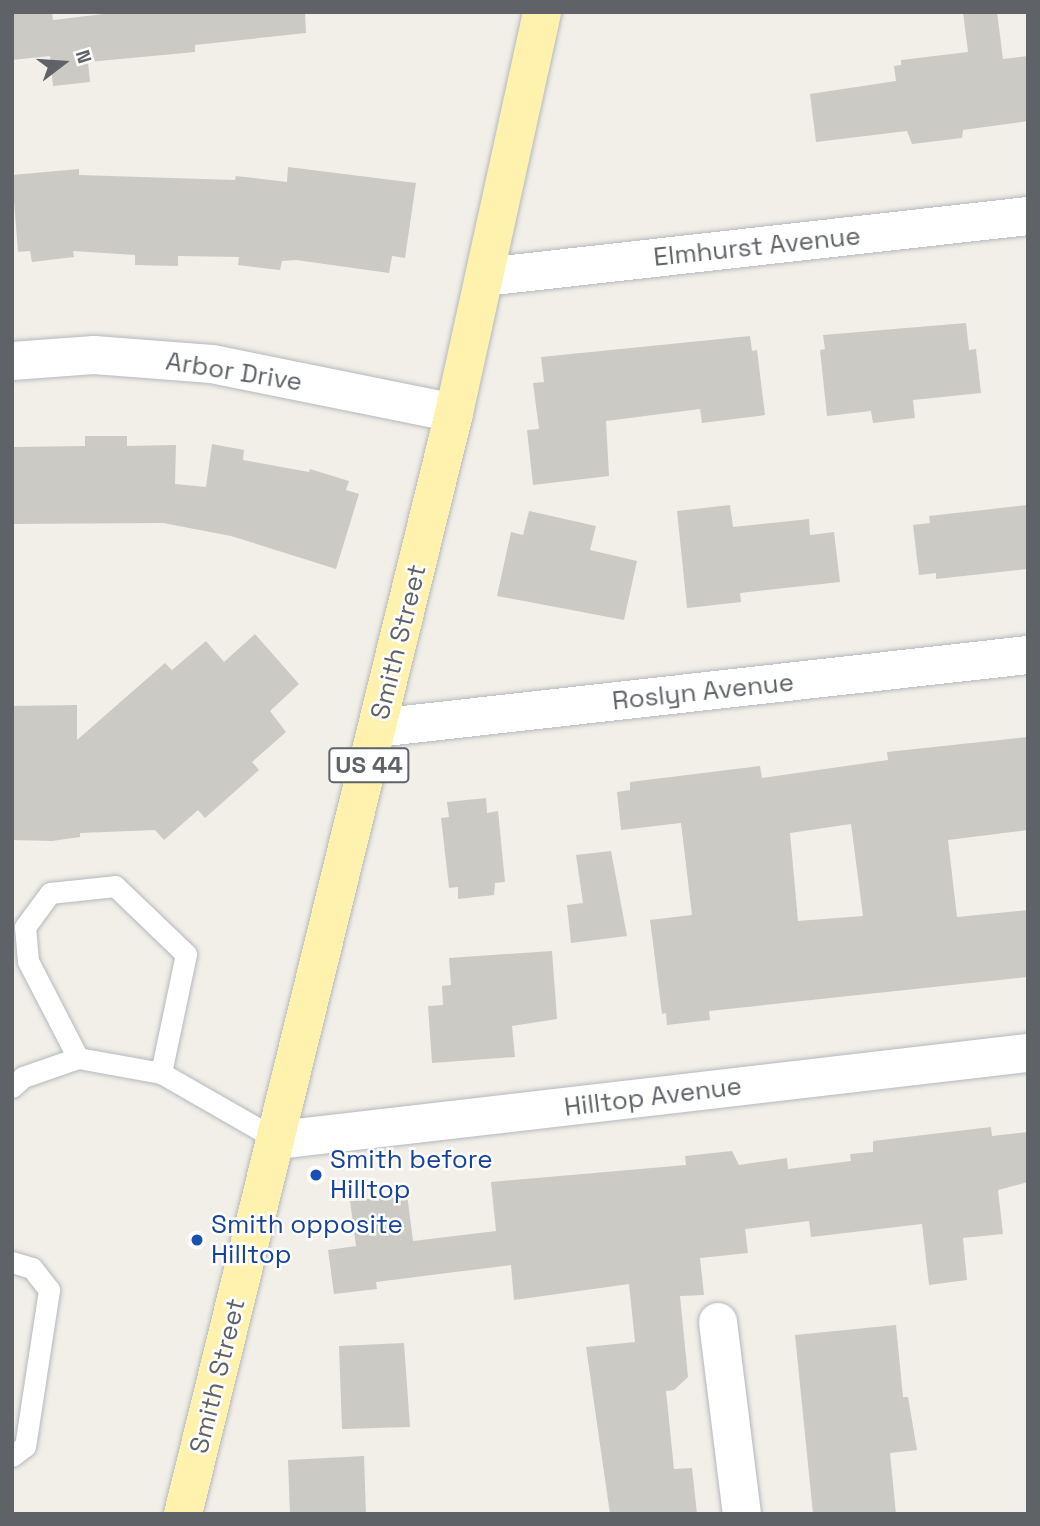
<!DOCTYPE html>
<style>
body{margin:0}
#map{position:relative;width:1040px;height:1526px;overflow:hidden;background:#f1efe8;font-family:"Space Grotesk",sans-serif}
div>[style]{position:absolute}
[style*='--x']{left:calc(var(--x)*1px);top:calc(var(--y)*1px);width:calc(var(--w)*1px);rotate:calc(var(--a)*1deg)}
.building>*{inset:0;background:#cccac5}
.roads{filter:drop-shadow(0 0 2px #b5b8bc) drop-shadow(0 0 2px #b5b8bc)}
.service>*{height:21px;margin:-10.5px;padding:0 10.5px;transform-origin:10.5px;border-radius:10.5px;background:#fff}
.minor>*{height:38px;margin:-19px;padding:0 19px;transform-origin:19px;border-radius:19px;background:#fff}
.primary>*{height:38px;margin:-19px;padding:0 19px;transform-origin:19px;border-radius:19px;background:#fff2af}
.dots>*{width:19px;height:19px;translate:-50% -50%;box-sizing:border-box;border:4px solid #fff;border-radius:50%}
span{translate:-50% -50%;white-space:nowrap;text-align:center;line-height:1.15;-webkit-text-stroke:5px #fff;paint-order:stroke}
.shield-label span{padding:2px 5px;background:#fff;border:2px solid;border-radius:5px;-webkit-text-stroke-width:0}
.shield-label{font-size:24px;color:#5f6368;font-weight:700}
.street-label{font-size:26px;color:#5f6368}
.transit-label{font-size:26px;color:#164399}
.left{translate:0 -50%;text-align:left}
.frame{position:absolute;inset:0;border:14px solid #5f6368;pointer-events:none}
.north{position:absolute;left:28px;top:28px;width:70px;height:70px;-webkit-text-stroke:5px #fff;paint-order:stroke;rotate:73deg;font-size:19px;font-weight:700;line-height:28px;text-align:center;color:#5f6368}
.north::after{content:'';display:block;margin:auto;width:24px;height:32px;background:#5f6368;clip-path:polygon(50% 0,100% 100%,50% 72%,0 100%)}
</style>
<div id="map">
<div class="building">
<i style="clip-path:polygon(12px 12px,52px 12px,53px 20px,120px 12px,305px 12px,306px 33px,195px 45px,195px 52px,88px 62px,90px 82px,53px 86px,50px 56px,12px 60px)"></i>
<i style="clip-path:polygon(963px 12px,997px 12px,1003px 59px,1028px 56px,1028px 121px,963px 130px,962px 138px,912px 144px,907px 131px,816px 142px,810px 94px,896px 81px,894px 66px,901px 65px,901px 60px,968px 52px)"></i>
<i style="clip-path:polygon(288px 167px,416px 183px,405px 258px,392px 256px,389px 273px,296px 260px,282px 261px,280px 270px,238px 265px,239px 257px,178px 256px,178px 266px,135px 265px,135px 255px,73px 251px,74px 257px,32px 262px,30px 251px,18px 252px,12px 175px,79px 169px,79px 175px,235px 180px,236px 176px,287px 182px)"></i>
<i style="clip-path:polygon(966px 323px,969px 350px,976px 349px,981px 393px,913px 400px,915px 418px,873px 423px,871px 411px,827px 416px,820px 350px,825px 349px,823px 335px)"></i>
<i style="clip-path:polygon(750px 336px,752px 351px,757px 350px,765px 415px,702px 423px,700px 409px,606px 421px,609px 476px,533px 485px,527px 430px,539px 429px,533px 383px,544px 382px,541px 357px)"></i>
<i style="clip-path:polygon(85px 436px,127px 436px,127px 446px,176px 445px,175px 484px,206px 487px,212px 444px,244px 450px,243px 460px,309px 472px,310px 469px,349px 481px,346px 490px,359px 494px,336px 569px,231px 536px,163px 523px,12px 524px,12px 447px,85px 446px)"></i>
<i style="clip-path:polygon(730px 505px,733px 527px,809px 519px,810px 535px,834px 532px,840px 582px,740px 593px,741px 602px,687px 608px,677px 511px)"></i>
<i style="clip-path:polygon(1028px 505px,1028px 569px,936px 579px,936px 573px,919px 575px,913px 525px,930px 523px,929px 516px)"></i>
<i style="clip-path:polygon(529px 511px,596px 526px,590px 550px,637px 561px,624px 620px,497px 596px,511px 532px,523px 535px)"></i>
<i style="clip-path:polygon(255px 634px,299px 684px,270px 711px,286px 732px,252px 762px,259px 770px,205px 818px,198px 810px,164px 840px,155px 830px,80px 833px,80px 837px,52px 841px,12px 840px,12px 706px,77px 705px,77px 740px,165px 663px,172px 670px,206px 641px,224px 662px)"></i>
<i style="clip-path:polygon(evenodd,1028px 737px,1028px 830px,948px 840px,957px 917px,1028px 910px,1028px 977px,709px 1011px,710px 1020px,667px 1025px,666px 1013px,662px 1014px,650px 920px,692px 915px,681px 823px,621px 830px,617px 792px,630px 790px,630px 782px,760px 766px,762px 778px,888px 760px,887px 752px,1028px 737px,851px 824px,863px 916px,798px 921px,790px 833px,851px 824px)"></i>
<i style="clip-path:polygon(486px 798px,487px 813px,498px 811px,505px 882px,495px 883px,494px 895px,458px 899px,458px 887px,449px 888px,441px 818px,449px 817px,447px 802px)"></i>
<i style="clip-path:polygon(611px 851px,627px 936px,571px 943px,567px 905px,583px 903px,576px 855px)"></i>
<i style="clip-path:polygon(552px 951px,557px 1019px,512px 1026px,515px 1057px,432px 1063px,428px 1006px,443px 1005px,442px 986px,451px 985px,449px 958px)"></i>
<i style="clip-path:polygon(991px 1127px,992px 1136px,1028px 1132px,1028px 1182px,998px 1190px,1003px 1234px,963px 1238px,967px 1280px,929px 1285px,922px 1224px,811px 1237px,809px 1221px,745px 1229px,748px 1253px,700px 1258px,704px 1295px,680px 1296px,688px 1377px,674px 1390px,666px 1391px,674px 1469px,692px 1468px,697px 1514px,610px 1514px,586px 1347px,635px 1342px,629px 1284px,514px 1300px,511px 1265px,376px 1282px,377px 1289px,334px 1294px,328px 1250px,356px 1246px,350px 1201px,407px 1194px,413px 1241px,496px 1231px,491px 1182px,686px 1165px,685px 1156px,732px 1151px,739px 1165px,787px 1158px,788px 1169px,851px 1161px,850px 1154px,873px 1152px,873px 1141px)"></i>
<i style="clip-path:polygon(896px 1325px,903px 1397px,908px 1397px,917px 1450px,890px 1453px,896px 1514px,813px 1514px,795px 1335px)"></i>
<i style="clip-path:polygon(404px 1343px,410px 1427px,342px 1429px,339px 1346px)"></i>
<i style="clip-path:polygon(364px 1456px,366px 1514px,290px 1514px,288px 1460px)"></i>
</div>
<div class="roads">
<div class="service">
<i style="--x:78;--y:1058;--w:109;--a:-117.3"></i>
<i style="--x:28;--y:961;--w:34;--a:-95"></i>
<i style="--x:25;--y:927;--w:42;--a:-53.7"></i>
<i style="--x:50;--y:893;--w:65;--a:-6.1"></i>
<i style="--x:115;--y:886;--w:98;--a:43.8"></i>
<i style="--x:186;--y:954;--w:122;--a:101.9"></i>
<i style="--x:12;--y:1087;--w:15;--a:-42"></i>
<i style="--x:23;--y:1077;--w:58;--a:-19.1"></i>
<i style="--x:78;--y:1058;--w:84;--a:10.2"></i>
<i style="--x:161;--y:1073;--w:135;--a:29.8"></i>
<i style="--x:12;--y:1262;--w:21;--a:17"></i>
<i style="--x:32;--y:1268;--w:28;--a:52"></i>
<i style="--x:49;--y:1290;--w:158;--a:98.7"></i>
<i style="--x:25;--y:1446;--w:16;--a:142"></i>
</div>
<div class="minor">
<i style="--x:485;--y:277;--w:546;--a:-6.41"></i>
<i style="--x:12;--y:361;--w:82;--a:-4.2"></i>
<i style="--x:94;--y:355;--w:118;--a:4.4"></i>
<i style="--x:212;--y:364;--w:247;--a:11.4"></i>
<i style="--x:377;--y:728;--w:655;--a:-6.4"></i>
<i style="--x:278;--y:1140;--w:755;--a:-6.62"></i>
<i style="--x:718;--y:1322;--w:193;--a:82.9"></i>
</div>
<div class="primary">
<i style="--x:183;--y:1514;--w:1134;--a:-76.17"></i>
<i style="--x:454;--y:413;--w:411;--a:-77.6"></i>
</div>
</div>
<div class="dots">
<i style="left:316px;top:1175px;background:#1a4fb4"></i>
<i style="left:197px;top:1240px;background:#1a4fb4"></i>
</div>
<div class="shield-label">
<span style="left:369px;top:765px">US 44</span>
</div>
<div class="street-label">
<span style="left:757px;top:247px;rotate:-6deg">Elmhurst Avenue</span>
<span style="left:234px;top:372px;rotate:9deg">Arbor Drive</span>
<span style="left:399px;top:642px;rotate:-76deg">Smith Street</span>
<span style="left:703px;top:692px;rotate:-6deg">Roslyn Avenue</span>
<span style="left:653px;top:1097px;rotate:-7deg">Hilltop Avenue</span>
<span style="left:218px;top:1376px;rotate:-76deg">Smith Street</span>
</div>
<div class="transit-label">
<span class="left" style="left:330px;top:1175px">Smith before<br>Hilltop</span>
<span class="left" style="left:211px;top:1240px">Smith opposite<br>Hilltop</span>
</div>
<div class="frame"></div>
<div class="north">N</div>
</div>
